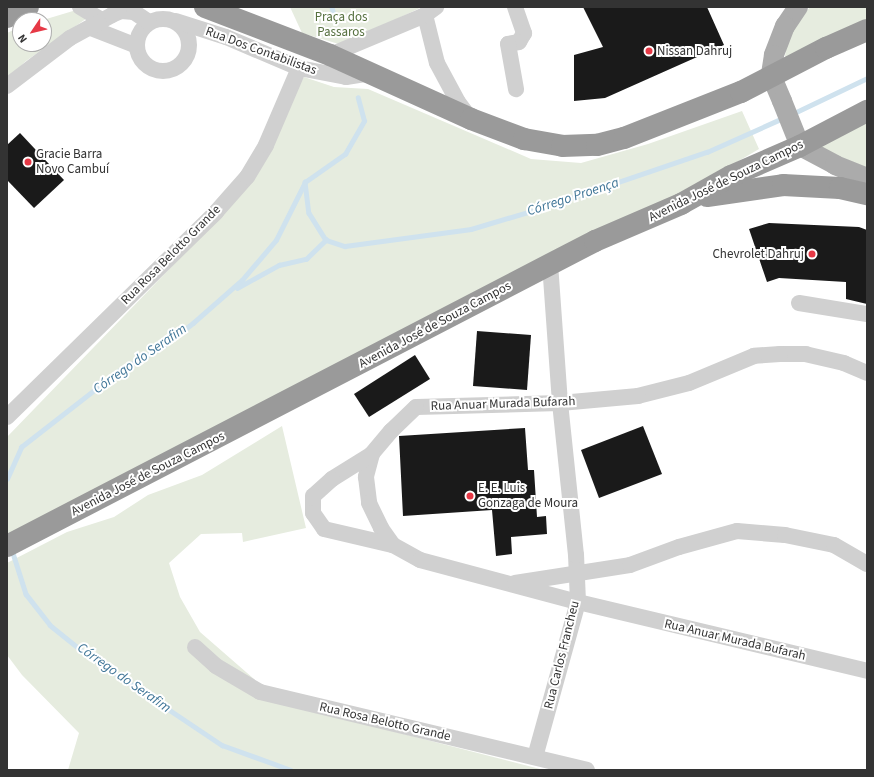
<!DOCTYPE html>
<meta charset="utf-8">
<style>
body{margin:0}
#map{position:relative;width:874px;height:777px;overflow:hidden;background:#fff;font-family:"Source Sans 3",sans-serif}
div>[style]{position:absolute}
[style*='--x']{left:calc(var(--x)*1px);top:calc(var(--y)*1px);width:calc(var(--w)*1px);rotate:calc(var(--a)*1deg)}
.green>*{inset:0;background:#e6ecdf}
.stream>*{height:4.5px;margin:-2.25px;padding:0 2.25px;transform-origin:2.25px;border-radius:2.25px;background:#cfe2ee}
.building>*{inset:0;background:#1a1a1a}
.minor>*{height:16px;margin:-8px;padding:0 8px;transform-origin:8px;border-radius:8px;background:#d0d0d0}
.minor>.ring{margin:-8px;padding:0;box-sizing:content-box;background:none;border:16px solid #d0d0d0;border-radius:50%}
.major>*{height:20px;margin:-10px;padding:0 10px;transform-origin:10px;border-radius:10px;background:#ababab}
.highway>*{height:22px;margin:-11px;padding:0 11px;transform-origin:11px;border-radius:11px;background:#9a9a9a}
.dots>*{width:11px;height:11px;translate:-50% -50%;box-sizing:border-box;border:2px solid #fff;border-radius:50%}
span{translate:-50% -50%;white-space:nowrap;text-align:center;line-height:1.15;-webkit-text-stroke:4px #fff;paint-order:stroke}
.park-label{font-size:13px;color:#56703f}
.street-label{font-size:13px;color:#333}
.poi-label{font-size:13px;color:#333}
.left{translate:0 -50%;text-align:left}
.right{translate:-100% -50%;text-align:right}
.water-label{font-size:14px;color:#3f7597;font-style:italic}
.frame{position:absolute;inset:0;border:8px solid #333;pointer-events:none}
.north{position:absolute;left:12px;top:12px;width:40px;height:40px;box-sizing:border-box;background:#fff;border:1px solid #adadad;border-radius:50%;rotate:235deg;font-size:11px;font-weight:700;line-height:16px;text-align:center;color:#333}
.north::after{content:'';display:block;margin:auto;width:14px;height:18px;background:#e63946;clip-path:polygon(50% 0,100% 100%,50% 72%,0 100%)}
</style>
<div id="map">
<div class="green">
<i style="clip-path:polygon(290px 7px,422px 7px,342px 45px,302px 33px)"></i>
<i style="clip-path:polygon(810px 7px,867px 7px,867px 24px,784px 62px,789px 33px)"></i>
<i style="clip-path:polygon(73px 11px,90px 16px,26px 61px,7px 79px,7px 33px,20px 27px,20px 44px,44px 44px,43px 20px)"></i>
<i style="clip-path:polygon(304px 77px,334px 87px,368px 89px,531px 159px,581px 163px,648px 144px,742px 111px,759px 149px,708px 179px,7px 545px,7px 437px,238px 198px)"></i>
<i style="clip-path:polygon(867px 122px,867px 169px,818px 146px)"></i>
<i style="clip-path:polygon(282px 426px,306px 528px,243px 542px,242px 533px,201px 534px,169px 563px,180px 597px,200px 632px,254px 679px,263px 698px,544px 770px,68px 770px,79px 733px,22px 675px,7px 655px,7px 563px,67px 532px,114px 517px,148px 495px,202px 475px)"></i>
</div>
<div class="stream">
<i style="--x:332;--y:7;--w:16;--a:76"></i>
<i style="--x:792;--y:114;--w:83;--a:-25.6"></i>
<i style="--x:305;--y:182;--w:31;--a:83"></i>
<i style="--x:309;--y:213;--w:32;--a:58"></i>
<i style="--x:326;--y:240;--w:20;--a:18"></i>
<i style="--x:345;--y:246;--w:127;--a:-7.7"></i>
<i style="--x:471;--y:229;--w:77;--a:-16.6"></i>
<i style="--x:545;--y:207;--w:171;--a:-18.8"></i>
<i style="--x:707;--y:152;--w:83;--a:-24.1"></i>
<i style="--x:237;--y:288;--w:48;--a:-28.7"></i>
<i style="--x:279;--y:265;--w:28;--a:-13"></i>
<i style="--x:306;--y:259;--w:28;--a:-44"></i>
<i style="--x:7;--y:479;--w:35;--a:-66"></i>
<i style="--x:21;--y:447;--w:125;--a:-37.9"></i>
<i style="--x:120;--y:370;--w:44;--a:-28.3"></i>
<i style="--x:159;--y:349;--w:43;--a:-37.4"></i>
<i style="--x:193;--y:323;--w:65;--a:-41.3"></i>
<i style="--x:242;--y:280;--w:52;--a:-49.6"></i>
<i style="--x:276;--y:240;--w:65;--a:-63.4"></i>
<i style="--x:305;--y:182;--w:49;--a:-35"></i>
<i style="--x:345;--y:154;--w:38;--a:-60"></i>
<i style="--x:364;--y:121;--w:24;--a:-105"></i>
<i style="--x:12;--y:550;--w:46;--a:72.3"></i>
<i style="--x:26;--y:594;--w:39;--a:52"></i>
<i style="--x:50;--y:625;--w:46;--a:38.9"></i>
<i style="--x:86;--y:654;--w:164;--a:33.8"></i>
<i style="--x:222;--y:745;--w:73;--a:19.9"></i>
</div>
<div class="building">
<i style="clip-path:polygon(583px 7px,707px 7px,724px 45px,605px 98px,574px 101px,574px 55px,603px 47px)"></i>
<i style="clip-path:polygon(20px 133px,64px 180px,34px 208px,7px 180px,7px 145px)"></i>
<i style="clip-path:polygon(769px 223px,859px 227px,867px 230px,867px 304px,846px 299px,846px 282px,779px 278px,767px 282px,749px 229px)"></i>
<i style="clip-path:polygon(477px 331px,531px 335px,527px 390px,473px 386px)"></i>
<i style="clip-path:polygon(415px 355px,430px 379px,369px 417px,354px 394px)"></i>
<i style="clip-path:polygon(643px 426px,662px 474px,599px 498px,581px 450px)"></i>
<i style="clip-path:polygon(525px 428px,528px 470px,534px 470px,537px 517px,546px 516px,547px 534px,511px 537px,512px 554px,496px 556px,492px 510px,403px 516px,399px 436px)"></i>
</div>
<div class="minor">
<i style="--x:80;--y:7;--w:26;--a:31"></i>
<i style="--x:515;--y:7;--w:28;--a:71"></i>
<i style="--x:524;--y:33;--w:10;--a:119"></i>
<i style="--x:519;--y:42;--w:11;--a:170"></i>
<i style="--x:508;--y:44;--w:46;--a:79.9"></i>
<i style="--x:425;--y:15;--w:49;--a:76"></i>
<i style="--x:437;--y:63;--w:44;--a:61.7"></i>
<i style="--x:458;--y:102;--w:20;--a:53"></i>
<i class="ring" style="left:137px;top:19px;width:36px;height:36px"></i>
<i style="--x:176;--y:21;--w:52;--a:17.7"></i>
<i style="--x:226;--y:37;--w:79;--a:23"></i>
<i style="--x:299;--y:68;--w:48;--a:10.8"></i>
<i style="--x:346;--y:77;--w:24;--a:-9"></i>
<i style="--x:91;--y:28;--w:49;--a:21.4"></i>
<i style="--x:330;--y:55;--w:103;--a:-22.8"></i>
<i style="--x:425;--y:15;--w:14;--a:-36"></i>
<i style="--x:7;--y:86;--w:79;--a:-37.3"></i>
<i style="--x:70;--y:38;--w:48;--a:-28.7"></i>
<i style="--x:112;--y:15;--w:10;--a:-24"></i>
<i style="--x:121;--y:11;--w:13;--a:4"></i>
<i style="--x:134;--y:12;--w:18;--a:34"></i>
<i style="--x:799;--y:303;--w:69;--a:9.2"></i>
<i style="--x:867;--y:373;--w:25;--a:-157"></i>
<i style="--x:844;--y:363;--w:39;--a:-167"></i>
<i style="--x:806;--y:354;--w:26;--a:180"></i>
<i style="--x:780;--y:354;--w:26;--a:176"></i>
<i style="--x:754;--y:356;--w:70;--a:157.4"></i>
<i style="--x:689;--y:383;--w:53;--a:165.7"></i>
<i style="--x:638;--y:396;--w:78;--a:174.9"></i>
<i style="--x:560;--y:403;--w:144;--a:178.4"></i>
<i style="--x:416;--y:407;--w:35;--a:136"></i>
<i style="--x:391;--y:431;--w:30;--a:130"></i>
<i style="--x:372;--y:454;--w:24;--a:105"></i>
<i style="--x:366;--y:477;--w:26;--a:83"></i>
<i style="--x:369;--y:503;--w:28;--a:64"></i>
<i style="--x:381;--y:528;--w:21;--a:55"></i>
<i style="--x:393;--y:545;--w:31;--a:29"></i>
<i style="--x:420;--y:560;--w:163;--a:14.9"></i>
<i style="--x:578;--y:602;--w:297;--a:13.4"></i>
<i style="--x:7;--y:417;--w:293;--a:-44.4"></i>
<i style="--x:216;--y:212;--w:47;--a:-48.5"></i>
<i style="--x:247;--y:177;--w:37;--a:-59"></i>
<i style="--x:266;--y:145;--w:84;--a:-66.8"></i>
<i style="--x:372;--y:454;--w:47;--a:148"></i>
<i style="--x:332;--y:479;--w:25;--a:138"></i>
<i style="--x:313;--y:496;--w:17;--a:90"></i>
<i style="--x:313;--y:513;--w:19;--a:55"></i>
<i style="--x:324;--y:529;--w:71;--a:13.1"></i>
<i style="--x:515;--y:583;--w:116;--a:-8.9"></i>
<i style="--x:630;--y:565;--w:52;--a:-20.2"></i>
<i style="--x:679;--y:547;--w:60;--a:-15.4"></i>
<i style="--x:737;--y:531;--w:48;--a:4.8"></i>
<i style="--x:785;--y:535;--w:50;--a:11.5"></i>
<i style="--x:834;--y:545;--w:38;--a:30"></i>
<i style="--x:195;--y:647;--w:28;--a:42"></i>
<i style="--x:216;--y:666;--w:51;--a:30.6"></i>
<i style="--x:260;--y:692;--w:336;--a:13.4"></i>
<i style="--x:535;--y:757;--w:161;--a:-74.5"></i>
<i style="--x:578;--y:602;--w:47;--a:-92.4"></i>
<i style="--x:576;--y:555;--w:153;--a:-96"></i>
<i style="--x:560;--y:403;--w:138;--a:-94.1"></i>
</div>
<div class="major">
<i style="--x:798;--y:7;--w:23;--a:124"></i>
<i style="--x:785;--y:26;--w:31;--a:111"></i>
<i style="--x:774;--y:55;--w:20;--a:99"></i>
<i style="--x:771;--y:75;--w:28;--a:67"></i>
<i style="--x:782;--y:101;--w:48;--a:68.2"></i>
<i style="--x:800;--y:146;--w:40;--a:28"></i>
<i style="--x:835;--y:165;--w:35;--a:22"></i>
</div>
<div class="highway">
<i style="--x:205;--y:7;--w:134;--a:21"></i>
<i style="--x:330;--y:55;--w:155;--a:24.4"></i>
<i style="--x:471;--y:119;--w:57;--a:20.7"></i>
<i style="--x:524;--y:139;--w:39;--a:10"></i>
<i style="--x:562;--y:146;--w:35;--a:-2"></i>
<i style="--x:597;--y:145;--w:28;--a:-15"></i>
<i style="--x:624;--y:138;--w:126;--a:-21.5"></i>
<i style="--x:741;--y:92;--w:96;--a:-27.4"></i>
<i style="--x:826;--y:48;--w:45;--a:-23.7"></i>
<i style="--x:7;--y:17;--w:23;--a:-25"></i>
<i style="--x:707;--y:196;--w:77;--a:-8.2"></i>
<i style="--x:783;--y:185;--w:57;--a:3"></i>
<i style="--x:840;--y:188;--w:28;--a:13"></i>
<i style="--x:7;--y:546;--w:662;--a:-27.42"></i>
<i style="--x:595;--y:241;--w:94;--a:-23.3"></i>
<i style="--x:681;--y:204;--w:57;--a:-29.2"></i>
<i style="--x:731;--y:176;--w:75;--a:-23.5"></i>
<i style="--x:800;--y:146;--w:76;--a:-27.6"></i>
</div>
<div class="dots">
<i style="left:649px;top:51px;background:#e63946"></i>
<i style="left:28px;top:162px;background:#e63946"></i>
<i style="left:812px;top:254px;background:#e63946"></i>
<i style="left:470px;top:496px;background:#e63946"></i>
</div>
<div class="park-label">
<span style="left:341px;top:25px">Praça dos<br>Passaros</span>
</div>
<div class="street-label">
<span style="left:261px;top:51px;rotate:20deg">Rua Dos Contabilistas</span>
<span style="left:726px;top:181px;rotate:-26deg">Avenida José de Souza Campos</span>
<span style="left:171px;top:255px;rotate:-45deg">Rua Rosa Belotto Grande</span>
<span style="left:435px;top:325px;rotate:-28deg">Avenida José de Souza Campos</span>
<span style="left:503px;top:404px;rotate:-2deg">Rua Anuar Murada Bufarah</span>
<span style="left:148px;top:474px;rotate:-27deg">Avenida José de Souza Campos</span>
<span style="left:735px;top:640px;rotate:13deg">Rua Anuar Murada Bufarah</span>
<span style="left:562px;top:655px;rotate:-76deg">Rua Carlos Francheu</span>
<span style="left:385px;top:722px;rotate:13deg">Rua Rosa Belotto Grande</span>
</div>
<div class="poi-label">
<span class="left" style="left:657px;top:51px">Nissan Dahruj</span>
<span class="left" style="left:36px;top:162px">Gracie Barra<br>Novo Cambuí</span>
<span class="right" style="left:804px;top:254px">Chevrolet Dahruj</span>
<span class="left" style="left:478px;top:496px">E. E. Luis<br>Gonzaga de Moura</span>
</div>
<div class="water-label">
<span style="left:573px;top:197px;rotate:-18deg">Córrego Proença</span>
<span style="left:140px;top:359px;rotate:-35deg">Córrego do Serafim</span>
<span style="left:124px;top:678px;rotate:35deg">Córrego do Serafim</span>
</div>
<div class="frame"></div>
<div class="north">N</div>
</div>
